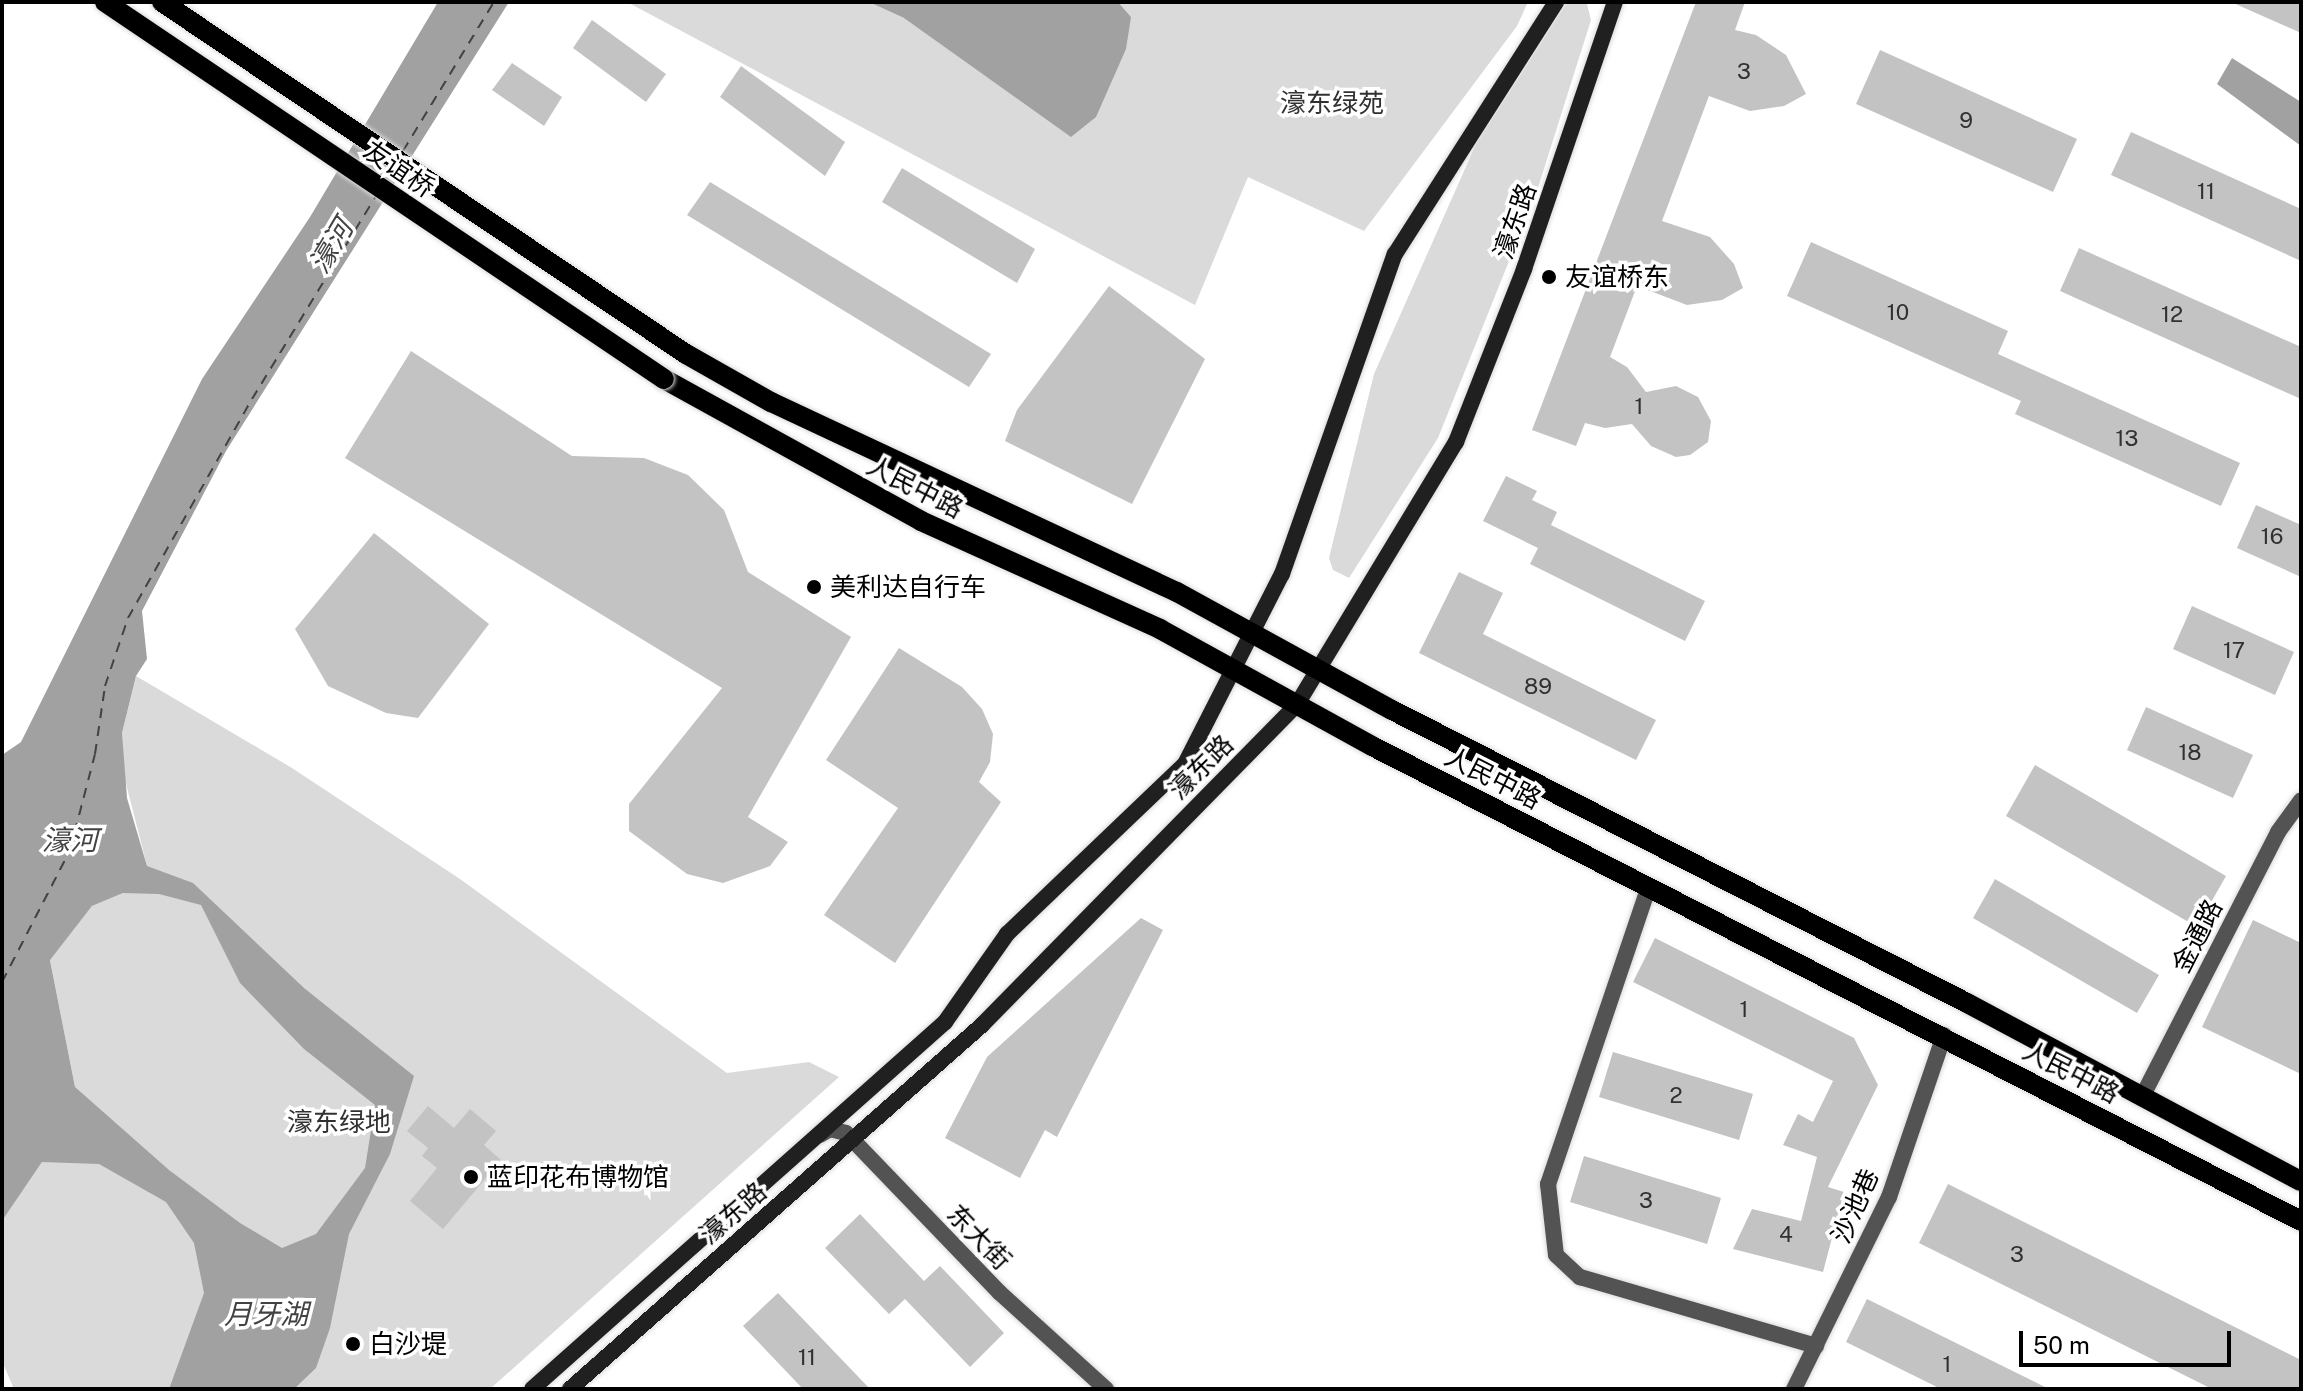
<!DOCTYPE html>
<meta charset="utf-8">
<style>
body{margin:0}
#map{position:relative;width:2303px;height:1391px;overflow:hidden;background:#fff;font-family:"Public Sans","Noto Sans SC",sans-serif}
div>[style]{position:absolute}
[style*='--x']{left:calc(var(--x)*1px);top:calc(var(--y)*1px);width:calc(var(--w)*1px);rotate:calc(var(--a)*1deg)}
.green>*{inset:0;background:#dadada}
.water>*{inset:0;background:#a1a1a1}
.ferry>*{height:2px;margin-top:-1px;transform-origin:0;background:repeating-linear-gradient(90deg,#424242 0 10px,transparent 0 18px)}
.building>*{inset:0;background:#c3c3c3}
.roads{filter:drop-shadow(0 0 2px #dbdbdb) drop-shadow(0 0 2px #dbdbdb)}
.street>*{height:16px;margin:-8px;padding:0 8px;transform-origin:8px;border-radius:8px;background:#535353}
.secondary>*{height:16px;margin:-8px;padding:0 8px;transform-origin:8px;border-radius:8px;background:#202020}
.primary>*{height:20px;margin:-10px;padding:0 10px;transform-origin:10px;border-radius:10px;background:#000}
.bridges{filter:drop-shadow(0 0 2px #dbdbdb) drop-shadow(0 0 2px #dbdbdb)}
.primary-bridge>*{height:20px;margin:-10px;padding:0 10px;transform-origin:10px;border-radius:10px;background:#000}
.dots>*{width:22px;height:22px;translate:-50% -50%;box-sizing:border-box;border:4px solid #fff;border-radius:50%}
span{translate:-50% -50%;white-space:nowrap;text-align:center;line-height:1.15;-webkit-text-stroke:7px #fff;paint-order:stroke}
.number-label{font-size:22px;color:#313131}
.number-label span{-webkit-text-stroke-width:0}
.park-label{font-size:26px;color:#313131}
.street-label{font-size:26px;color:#000}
.poi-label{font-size:26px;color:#000}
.left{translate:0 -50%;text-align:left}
.water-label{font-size:28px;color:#424242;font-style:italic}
.frame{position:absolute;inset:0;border:4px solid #000;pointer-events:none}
.scale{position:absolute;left:2019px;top:1331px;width:212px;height:36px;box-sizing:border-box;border:4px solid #000;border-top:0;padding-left:10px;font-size:24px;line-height:28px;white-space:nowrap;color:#000;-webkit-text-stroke:6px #fff;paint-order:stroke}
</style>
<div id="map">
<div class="green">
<i style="clip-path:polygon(627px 2px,869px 2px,904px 18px,1131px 17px,1118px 2px,1528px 2px,1517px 26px,1364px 231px,1248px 177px,1195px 305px)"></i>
<i style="clip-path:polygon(1566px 4px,1587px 4px,1591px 20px,1536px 194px,1438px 438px,1349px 578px,1333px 570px,1329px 558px,1374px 374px,1476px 144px)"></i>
<i style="clip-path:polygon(136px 676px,292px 768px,460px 879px,727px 1073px,809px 1062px,839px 1077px,490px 1389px,14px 1389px,2px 1361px,2px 1221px,42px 1162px,75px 1087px,50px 959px,92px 906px,123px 893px,147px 866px,123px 772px,122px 733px)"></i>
</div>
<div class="water">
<i style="clip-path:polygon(evenodd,438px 2px,509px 2px,226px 451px,142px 611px,147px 659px,136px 676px,122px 733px,127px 798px,147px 866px,193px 883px,304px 988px,414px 1076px,390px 1154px,349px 1234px,330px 1328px,316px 1368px,294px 1389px,169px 1389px,204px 1293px,194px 1243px,166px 1202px,99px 1164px,42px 1162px,2px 1221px,2px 755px,21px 742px,202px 379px,310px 217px,438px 2px,123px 893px,159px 894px,201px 905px,240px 983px,304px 1049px,375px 1105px,365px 1168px,316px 1234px,282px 1248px,240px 1223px,169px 1170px,75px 1087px,50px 960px,92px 906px,123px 893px)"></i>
<i style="clip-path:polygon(869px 2px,1118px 2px,1131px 17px,1126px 49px,1096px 117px,1071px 137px,904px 18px)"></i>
<i style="clip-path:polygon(2232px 58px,2301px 102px,2301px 146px,2217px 84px)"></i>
</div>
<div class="ferry">
<i style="--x:403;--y:151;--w:175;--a:-58.6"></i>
<i style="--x:387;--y:178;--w:13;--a:-58"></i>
<i style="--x:2;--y:982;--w:148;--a:-62.7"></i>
<i style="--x:70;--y:850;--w:99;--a:-75.4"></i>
<i style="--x:95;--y:754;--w:69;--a:-81.6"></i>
<i style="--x:105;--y:686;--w:72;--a:-71.3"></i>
<i style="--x:128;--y:618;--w:252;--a:-60.5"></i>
<i style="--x:252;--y:399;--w:240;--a:-58.6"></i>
</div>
<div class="building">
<i style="clip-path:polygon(1696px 2px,1745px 2px,1735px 30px,1756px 35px,1786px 55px,1806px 94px,1784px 106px,1750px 111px,1709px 96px,1662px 221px,1710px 237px,1734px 264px,1743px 288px,1722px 300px,1687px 305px,1637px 286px,1610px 357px,1627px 367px,1646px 392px,1676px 386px,1698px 397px,1711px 421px,1708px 442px,1690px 455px,1676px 457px,1651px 446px,1632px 424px,1605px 428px,1585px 423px,1576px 446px,1532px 430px)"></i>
<i style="clip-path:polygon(2231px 2px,2301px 2px,2301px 33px)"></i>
<i style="clip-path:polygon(592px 20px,666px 74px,646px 102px,573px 48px)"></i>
<i style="clip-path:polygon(1880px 50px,2077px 139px,2053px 192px,1856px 104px)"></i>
<i style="clip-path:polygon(512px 63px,562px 97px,544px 126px,492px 90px)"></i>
<i style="clip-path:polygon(741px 66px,845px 142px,825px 176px,720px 97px)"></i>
<i style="clip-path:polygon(2131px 132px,2301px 209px,2301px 261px,2111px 175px)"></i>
<i style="clip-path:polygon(902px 168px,1035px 249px,1017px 283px,882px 202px)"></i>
<i style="clip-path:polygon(710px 182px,991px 354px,969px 387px,687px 215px)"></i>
<i style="clip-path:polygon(1811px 242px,2008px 331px,1998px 354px,2240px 463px,2221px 506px,2015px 414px,2021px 401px,1787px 296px)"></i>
<i style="clip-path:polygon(2079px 248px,2301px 347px,2301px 399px,2060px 291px)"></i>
<i style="clip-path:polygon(1109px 286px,1205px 359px,1132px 504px,1005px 441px,1017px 410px)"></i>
<i style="clip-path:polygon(411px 351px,572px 456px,644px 458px,688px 475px,724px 510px,748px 572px,851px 637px,748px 817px,788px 842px,770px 866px,723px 883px,687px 874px,629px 831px,629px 804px,722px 688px,345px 458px)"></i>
<i style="clip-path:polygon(1506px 476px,1537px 491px,1532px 500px,1557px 512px,1551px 525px,1705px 601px,1685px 641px,1530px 564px,1538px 548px,1483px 521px)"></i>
<i style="clip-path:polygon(2256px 505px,2301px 525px,2301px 577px,2237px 548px)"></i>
<i style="clip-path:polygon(374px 533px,489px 624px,418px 718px,386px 713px,328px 686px,295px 629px)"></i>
<i style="clip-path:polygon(1459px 572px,1503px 593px,1483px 634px,1656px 720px,1636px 760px,1419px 653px)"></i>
<i style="clip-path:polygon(2192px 606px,2294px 652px,2275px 695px,2173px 649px)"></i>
<i style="clip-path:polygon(899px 648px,962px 687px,982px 709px,993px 734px,990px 762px,979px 782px,1001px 802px,895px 963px,824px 915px,898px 808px,826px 760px)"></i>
<i style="clip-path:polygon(2146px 707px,2253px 755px,2233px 798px,2127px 750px)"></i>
<i style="clip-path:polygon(2035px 765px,2226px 876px,2197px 927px,2006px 816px)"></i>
<i style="clip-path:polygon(1995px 879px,2159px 975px,2137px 1013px,1973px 918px)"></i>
<i style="clip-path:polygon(1141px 918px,1163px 930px,1057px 1137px,1045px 1130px,1020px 1178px,945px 1138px,987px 1057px)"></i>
<i style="clip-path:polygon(2253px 920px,2301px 943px,2301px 1074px,2202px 1027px)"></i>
<i style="clip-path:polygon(1655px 938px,1854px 1038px,1878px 1085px,1828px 1187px,1844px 1192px,1823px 1272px,1733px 1249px,1752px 1209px,1801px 1221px,1817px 1157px,1783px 1145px,1798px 1114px,1813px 1122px,1833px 1081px,1633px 982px)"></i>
<i style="clip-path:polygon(1613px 1052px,1753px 1094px,1739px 1140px,1599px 1097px)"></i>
<i style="clip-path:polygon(428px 1106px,454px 1128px,470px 1109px,496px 1131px,484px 1145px,501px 1160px,443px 1229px,410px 1201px,437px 1168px,422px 1156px,428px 1148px,407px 1131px)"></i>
<i style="clip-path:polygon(1584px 1156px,1721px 1198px,1707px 1244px,1570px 1202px)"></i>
<i style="clip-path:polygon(1948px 1184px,2301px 1360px,2301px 1389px,2212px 1389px,1919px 1243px)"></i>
<i style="clip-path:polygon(860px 1214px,924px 1281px,940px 1266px,1004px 1333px,970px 1367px,905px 1299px,889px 1314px,825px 1248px)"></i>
<i style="clip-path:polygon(778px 1293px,870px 1389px,803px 1389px,743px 1326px)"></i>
<i style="clip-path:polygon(1867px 1299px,2049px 1389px,1941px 1389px,1846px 1342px)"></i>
</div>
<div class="roads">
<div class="street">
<i style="--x:1649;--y:886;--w:315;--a:108.7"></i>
<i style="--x:1548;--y:1184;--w:71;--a:83.6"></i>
<i style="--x:1556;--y:1255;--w:33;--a:43"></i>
<i style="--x:1580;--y:1277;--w:246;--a:16.3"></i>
<i style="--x:2142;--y:1097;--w:298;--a:-62.8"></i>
<i style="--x:2278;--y:832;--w:39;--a:-54"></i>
<i style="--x:820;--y:1135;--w:12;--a:-31"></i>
<i style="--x:830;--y:1129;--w:16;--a:14"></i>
<i style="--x:846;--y:1133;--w:222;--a:46.1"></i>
<i style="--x:1000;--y:1293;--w:143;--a:42.2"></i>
<i style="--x:1794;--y:1389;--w:214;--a:-63.7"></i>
<i style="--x:1889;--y:1197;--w:171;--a:-71.2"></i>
</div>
<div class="secondary">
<i style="--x:532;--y:1389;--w:553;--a:-41.62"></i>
<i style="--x:945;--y:1022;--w:108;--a:-54.8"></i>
<i style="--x:1007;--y:934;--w:246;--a:-43.7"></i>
<i style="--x:1185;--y:764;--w:213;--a:-63"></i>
<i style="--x:1282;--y:574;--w:339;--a:-70.6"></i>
<i style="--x:1395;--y:254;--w:299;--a:-57.4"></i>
<i style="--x:570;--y:1389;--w:550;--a:-41.46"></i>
<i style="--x:982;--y:1025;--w:448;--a:-45.5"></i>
<i style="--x:1296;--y:706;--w:309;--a:-58.8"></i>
<i style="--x:1456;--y:442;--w:186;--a:-68.5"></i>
<i style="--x:1524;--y:269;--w:282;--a:-71.2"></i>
</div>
<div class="primary">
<i style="--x:162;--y:2;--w:631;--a:33.89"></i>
<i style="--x:686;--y:354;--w:98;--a:29.5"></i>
<i style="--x:771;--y:402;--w:448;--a:25.1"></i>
<i style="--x:1177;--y:592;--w:245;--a:28.8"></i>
<i style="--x:1392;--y:710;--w:645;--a:27"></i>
<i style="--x:1967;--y:1003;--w:378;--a:28.1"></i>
<i style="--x:664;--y:379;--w:294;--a:28.9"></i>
<i style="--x:921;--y:521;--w:262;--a:24.3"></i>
<i style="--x:1160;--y:629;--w:242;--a:28.9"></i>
<i style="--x:1372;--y:746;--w:1043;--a:27.08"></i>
</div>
</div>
<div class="bridges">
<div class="primary-bridge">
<i style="--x:105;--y:2;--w:674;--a:34"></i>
</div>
</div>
<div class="dots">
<i style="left:1549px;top:277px;background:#000"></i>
<i style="left:814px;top:587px;background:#000"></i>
<i style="left:471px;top:1177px;background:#000"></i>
<i style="left:353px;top:1344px;background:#000"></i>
</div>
<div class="number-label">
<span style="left:1744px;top:72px">3</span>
<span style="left:1966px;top:121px">9</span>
<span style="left:2206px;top:192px">11</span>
<span style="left:1898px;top:313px">10</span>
<span style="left:2172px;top:315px">12</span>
<span style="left:1639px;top:407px">1</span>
<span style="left:2127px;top:439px">13</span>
<span style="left:2272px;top:537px">16</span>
<span style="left:2234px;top:651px">17</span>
<span style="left:1538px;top:687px">89</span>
<span style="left:2190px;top:753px">18</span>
<span style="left:1744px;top:1010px">1</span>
<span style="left:1676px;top:1096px">2</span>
<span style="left:1646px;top:1201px">3</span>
<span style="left:1786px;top:1235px">4</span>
<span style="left:2017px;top:1255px">3</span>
<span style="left:807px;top:1358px">11</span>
<span style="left:1947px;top:1365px">1</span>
</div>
<div class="park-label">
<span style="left:1332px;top:103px">濠东绿苑</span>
<span style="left:339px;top:1122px">濠东绿地</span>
</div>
<div class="street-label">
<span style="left:399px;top:169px;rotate:34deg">友谊桥</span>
<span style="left:1515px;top:221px;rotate:-71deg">濠东路</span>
<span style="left:915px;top:487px;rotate:27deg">人民中路</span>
<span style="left:1201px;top:767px;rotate:-45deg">濠东路</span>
<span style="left:1493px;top:778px;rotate:27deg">人民中路</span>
<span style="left:2197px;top:936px;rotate:-63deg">金通路</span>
<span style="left:2071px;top:1072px;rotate:27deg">人民中路</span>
<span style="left:1855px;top:1206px;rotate:-66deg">沙池巷</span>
<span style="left:733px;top:1213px;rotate:-41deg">濠东路</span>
<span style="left:979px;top:1237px;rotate:46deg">东大街</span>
</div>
<div class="poi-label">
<span class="left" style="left:1565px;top:277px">友谊桥东</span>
<span class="left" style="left:830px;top:587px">美利达自行车</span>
<span class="left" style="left:487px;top:1177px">蓝印花布博物馆</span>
<span class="left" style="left:369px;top:1344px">白沙堤</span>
</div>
<div class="water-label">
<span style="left:331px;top:246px;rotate:-59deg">濠河</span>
<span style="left:70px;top:840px">濠河</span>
<span style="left:266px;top:1314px">月牙湖</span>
</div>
<div class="frame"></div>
<div class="scale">50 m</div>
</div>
